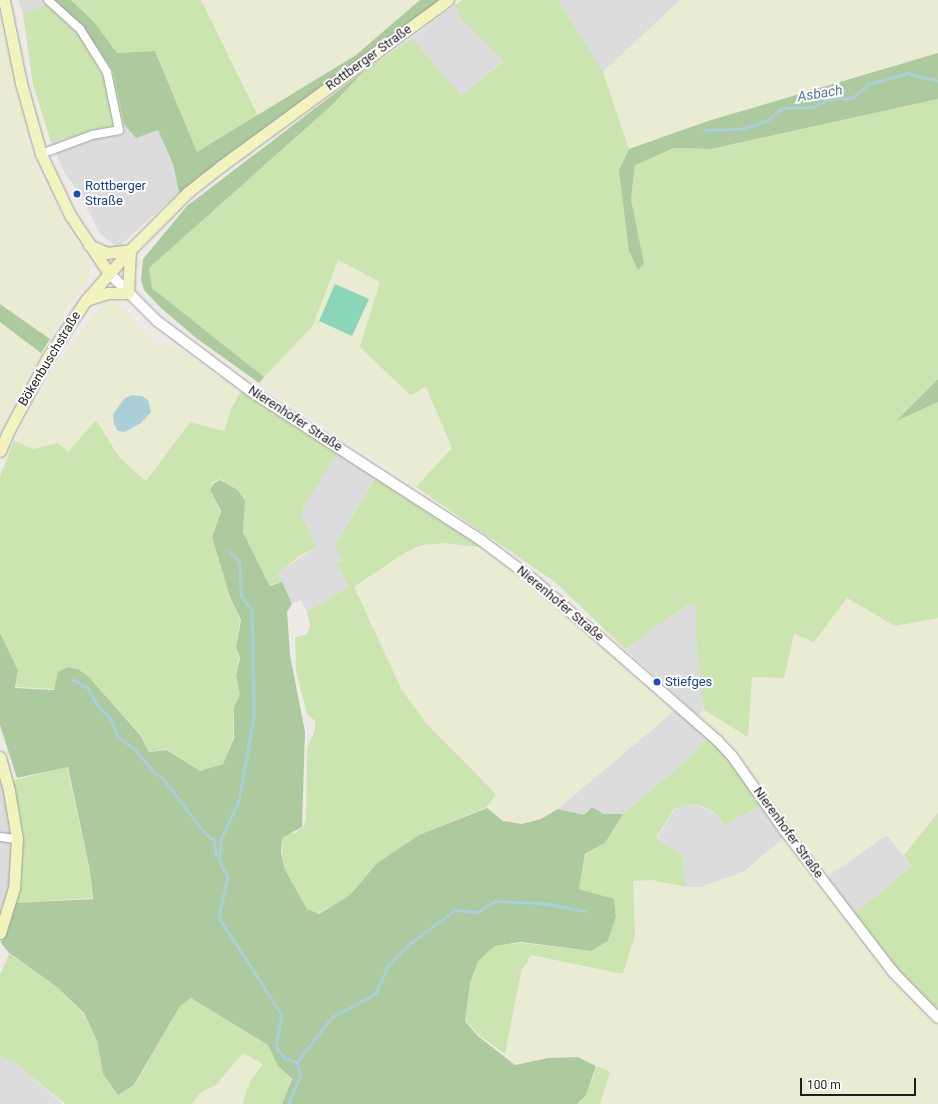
<!DOCTYPE html>
<meta charset="utf-8">
<style>
body{margin:0}
#map{position:relative;width:938px;height:1104px;overflow:hidden;background:#eeebe6;font-family:Roboto,sans-serif}
div>[style]{position:absolute}
[style*='--x']{left:calc(var(--x)*1px);top:calc(var(--y)*1px);width:calc(var(--w)*1px);rotate:calc(var(--a)*1deg)}
.residential>*{inset:0;background:#dddcdc}
.farmland>*{inset:0;background:#eaebd3}
.grass>*{inset:0;background:#cbe4b0}
.forest>*{inset:0;background:#acca9e}
.pitch>*{inset:0;background:#8bd6b8}
.water>*{inset:0;background:#aacfd8}
.stream>*{height:2.5px;margin:-1.25px;padding:0 1.25px;transform-origin:1.25px;border-radius:1.25px;background:#aacfd8}
.roads{filter:drop-shadow(0 0 1px #a0a0a0) drop-shadow(0 0 1px #a0a0a0)}
.minor>*{height:8px;margin:-4px;padding:0 4px;transform-origin:4px;border-radius:4px;background:#fff}
.tertiary>*{height:10px;margin:-5px;padding:0 5px;transform-origin:5px;border-radius:5px;background:#fff}
.secondary>*{height:11px;margin:-5.5px;padding:0 5.5px;transform-origin:5.5px;border-radius:5.5px;background:#f2f3bf}
.dots>*{width:11px;height:11px;translate:-50% -50%;box-sizing:border-box;border:2px solid #fff;border-radius:50%}
span{translate:-50% -50%;white-space:nowrap;text-align:center;line-height:1.15;-webkit-text-stroke:4px #fff;paint-order:stroke}
.street-label{font-size:13px;color:#1f1f1f}
.transit-label{font-size:13px;color:#164399}
.left{translate:0 -50%;text-align:left}
.water-label{font-size:14px;color:#51799e;font-style:italic}
.scale{position:absolute;left:800px;top:1078px;width:116px;height:18px;box-sizing:border-box;border:2px solid #1f1f1f;border-top:0;padding-left:5px;font-size:12px;line-height:14px;white-space:nowrap;color:#1f1f1f;-webkit-text-stroke:3px #fff;paint-order:stroke}
</style>
<div id="map">
<div class="residential">
<i style="clip-path:polygon(18px 0,53px 0,55px 1px,23px 14px)"></i>
<i style="clip-path:polygon(558px 0,680px 0,603px 72px)"></i>
<i style="clip-path:polygon(455px 5px,462px 20px,504px 60px,461px 97px,412px 38px)"></i>
<i style="clip-path:polygon(124px 124px,136px 137px,158px 130px,173px 164px,179px 193px,117px 248px,99px 232px,79px 193px,64px 172px,51px 142px)"></i>
<i style="clip-path:polygon(338px 452px,376px 476px,335px 545px,342px 559px,336px 563px,349px 587px,307px 612px,301px 600px,292px 604px,278px 574px,303px 555px,317px 548px,302px 517px,302px 510px)"></i>
<i style="clip-path:polygon(697px 603px,696px 641px,704px 710px,698px 716px,625px 649px,687px 605px)"></i>
<i style="clip-path:polygon(675px 710px,709px 737px,691px 757px,623px 814px,605px 814px,592px 807px,584px 815px,558px 809px)"></i>
<i style="clip-path:polygon(11px 780px,18px 811px,22px 849px,15px 903px,0 944px,0 784px)"></i>
<i style="clip-path:polygon(686px 804px,699px 806px,715px 814px,724px 826px,762px 804px,785px 837px,745px 871px,701px 887px,686px 887px,682px 854px,660px 842px,658px 837px,673px 811px)"></i>
<i style="clip-path:polygon(887px 835px,912px 866px,853px 915px,824px 879px)"></i>
<i style="clip-path:polygon(0 1056px,16px 1064px,63px 1104px,0 1104px)"></i>
</div>
<div class="farmland">
<i style="clip-path:polygon(201px 0,420px 0,356px 55px,258px 116px)"></i>
<i style="clip-path:polygon(680px 0,938px 0,938px 53px,708px 121px,629px 149px,603px 72px)"></i>
<i style="clip-path:polygon(0 15px,28px 144px,36px 167px,63px 221px,91px 264px,87px 282px,66px 309px,50px 339px,0 304px)"></i>
<i style="clip-path:polygon(338px 260px,380px 282px,360px 347px,426px 387px,452px 449px,416px 487px,259px 383px,312px 327px)"></i>
<i style="clip-path:polygon(111px 301px,130px 313px,138px 326px,156px 344px,177px 348px,241px 390px,231px 407px,224px 431px,190px 422px,146px 481px,119px 457px,96px 420px,68px 452px,58px 443px,34px 449px,14px 441px,57px 363px,97px 311px,104px 303px)"></i>
<i style="clip-path:polygon(0 322px,41px 353px,0 430px)"></i>
<i style="clip-path:polygon(434px 543px,469px 545px,484px 550px,486px 548px,531px 582px,675px 710px,558px 809px,540px 819px,522px 823px,504px 821px,487px 808px,497px 793px,426px 722px,402px 689px,354px 587px,401px 555px)"></i>
<i style="clip-path:polygon(847px 598px,895px 626px,938px 618px,938px 813px,904px 855px,887px 835px,824px 879px,728px 745px,698px 716px,704px 710px,748px 736px,752px 677px,794px 634px,814px 642px)"></i>
<i style="clip-path:polygon(785px 837px,938px 1022px,938px 1104px,600px 1104px,609px 1071px,578px 1056px,548px 1057px,515px 1064px,505px 1054px,521px 973px,531px 955px,623px 974px,635px 935px,633px 880px,652px 880px,686px 888px,701px 887px,745px 872px)"></i>
<i style="clip-path:polygon(242px 1053px,263px 1064px,251px 1081px,241px 1104px,192px 1104px,200px 1092px,216px 1085px)"></i>
</div>
<div class="grass">
<i style="clip-path:polygon(71px 0,201px 0,258px 116px,197px 152px,155px 51px,117px 53px,94px 22px)"></i>
<i style="clip-path:polygon(463px 0,558px 0,603px 72px,629px 149px,619px 170px,644px 263px,631px 199px,635px 165px,674px 148px,712px 149px,938px 99px,938px 379px,897px 420px,938px 402px,938px 618px,895px 626px,847px 598px,814px 642px,794px 634px,784px 678px,752px 677px,748px 737px,704px 710px,696px 641px,696px 604px,687px 605px,625px 649px,555px 582px,416px 487px,452px 448px,426px 387px,410px 395px,360px 347px,380px 282px,338px 260px,312px 327px,264px 377px,152px 288px,149px 268px,332px 105px,364px 71px,412px 38px,461px 96px,504px 61px,462px 20px,455px 5px)"></i>
<i style="clip-path:polygon(55px 1px,83px 27px,113px 71px,124px 124px,51px 142px,33px 85px,23px 14px)"></i>
<i style="clip-path:polygon(242px 390px,338px 452px,302px 510px,302px 517px,317px 548px,302px 554px,278px 574px,282px 582px,270px 585px,243px 532px,245px 501px,238px 490px,220px 479px,212px 483px,210px 490px,220px 511px,212px 537px,230px 597px,240px 620px,236px 649px,239px 658px,236px 675px,240px 694px,234px 707px,233px 738px,223px 764px,200px 771px,167px 749px,149px 752px,142px 736px,88px 676px,77px 668px,68px 667px,58px 672px,54px 689px,16px 687px,18px 669px,0 633px,0 476px,14px 441px,34px 449px,58px 443px,68px 452px,96px 420px,119px 457px,146px 481px,190px 422px,224px 431px,232px 407px)"></i>
<i style="clip-path:polygon(376px 477px,486px 548px,445px 543px,422px 545px,401px 555px,354px 587px,402px 690px,426px 723px,496px 794px,487px 807px,419px 835px,377px 863px,350px 895px,319px 913px,313px 913px,307px 909px,285px 870px,282px 852px,282px 838px,288px 834px,295px 833px,303px 827px,306px 819px,307px 748px,315px 730px,315px 721px,307px 714px,296px 671px,295px 638px,307px 634px,310px 626px,307px 612px,349px 587px,336px 563px,342px 560px,335px 545px)"></i>
<i style="clip-path:polygon(709px 737px,719px 747px,762px 804px,724px 826px,715px 813px,699px 805px,686px 804px,673px 810px,657px 837px,660px 842px,682px 854px,686px 887px,652px 880px,633px 881px,635px 935px,623px 974px,531px 955px,521px 972px,505px 1054px,479px 1035px,465px 1020px,470px 983px,478px 961px,495px 946px,521px 943px,591px 951px,608px 941px,616px 917px,614px 899px,579px 889px,585px 855px,605px 843px,623px 814px,691px 757px)"></i>
<i style="clip-path:polygon(67px 767px,90px 872px,92px 898px,15px 903px,22px 849px,18px 811px,11px 781px)"></i>
<i style="clip-path:polygon(938px 813px,938px 1012px,895px 970px,853px 915px,912px 866px,904px 855px)"></i>
<i style="clip-path:polygon(9px 954px,57px 987px,83px 1013px,97px 1041px,103px 1074px,118px 1095px,135px 1085px,180px 1006px,191px 998px,268px 1045px,278px 1066px,291px 1079px,284px 1101px,281px 1104px,242px 1104px,251px 1080px,263px 1064px,243px 1053px,216px 1085px,201px 1092px,192px 1104px,65px 1104px,16px 1064px,0 1056px,0 975px)"></i>
<i style="clip-path:polygon(597px 1066px,610px 1072px,600px 1104px,577px 1104px,586px 1095px)"></i>
</div>
<div class="forest">
<i style="clip-path:polygon(53px 0,71px 0,94px 22px,117px 53px,155px 51px,197px 152px,356px 55px,420px 0,441px 0,179px 193px,173px 164px,158px 130px,136px 138px,124px 124px,113px 71px,83px 27px)"></i>
<i style="clip-path:polygon(938px 53px,938px 99px,711px 149px,674px 148px,635px 165px,631px 199px,644px 263px,638px 270px,629px 251px,619px 170px,629px 149px,708px 121px)"></i>
<i style="clip-path:polygon(364px 71px,332px 105px,149px 268px,152px 288px,264px 377px,259px 383px,196px 338px,161px 308px,144px 290px,141px 280px,143px 259px,187px 206px)"></i>
<i style="clip-path:polygon(0 304px,50px 339px,41px 353px,0 322px)"></i>
<i style="clip-path:polygon(938px 379px,938px 402px,896px 421px)"></i>
<i style="clip-path:polygon(220px 480px,238px 490px,245px 501px,243px 532px,270px 586px,282px 582px,292px 604px,287px 612px,290px 655px,305px 732px,302px 827px,282px 838px,281px 852px,285px 870px,307px 909px,319px 914px,350px 895px,377px 863px,419px 835px,487px 808px,503px 821px,522px 824px,541px 819px,558px 809px,584px 815px,592px 807px,604px 814px,623px 814px,605px 843px,585px 854px,579px 889px,614px 899px,616px 917px,608px 941px,591px 951px,521px 942px,495px 946px,478px 961px,470px 983px,465px 1021px,478px 1036px,515px 1065px,548px 1058px,578px 1057px,596px 1066px,586px 1095px,577px 1104px,282px 1104px,292px 1079px,278px 1066px,268px 1045px,191px 998px,180px 1006px,134px 1085px,118px 1095px,103px 1074px,97px 1041px,84px 1013px,57px 987px,9px 953px,1px 943px,15px 903px,93px 899px,90px 871px,68px 767px,17px 778px,0 725px,0 633px,18px 670px,15px 688px,54px 690px,58px 672px,68px 667px,78px 669px,88px 676px,141px 736px,149px 752px,167px 750px,200px 771px,223px 764px,234px 738px,234px 707px,240px 694px,236px 675px,240px 658px,236px 648px,241px 620px,230px 597px,212px 537px,221px 511px,210px 490px,213px 484px)"></i>
</div>
<div class="pitch">
<i style="clip-path:polygon(335px 284px,369px 299px,352px 336px,319px 321px)"></i>
</div>
<div class="water">
<i style="clip-path:polygon(132px 395px,142px 396px,148px 400px,151px 412px,141px 423px,125px 432px,118px 431px,114px 424px,113px 414px,125px 398px)"></i>
</div>
<div class="stream">
<i style="--x:704;--y:130;--w:37;--a:-2"></i>
<i style="--x:741;--y:129;--w:28;--a:-18"></i>
<i style="--x:768;--y:120;--w:18;--a:-41"></i>
<i style="--x:782;--y:108;--w:31;--a:-2"></i>
<i style="--x:813;--y:107;--w:18;--a:-27"></i>
<i style="--x:829;--y:99;--w:23;--a:-2"></i>
<i style="--x:852;--y:98;--w:22;--a:-39"></i>
<i style="--x:869;--y:84;--w:40;--a:-16"></i>
<i style="--x:907;--y:73;--w:32;--a:14"></i>
<i style="--x:229;--y:551;--w:16;--a:45"></i>
<i style="--x:240;--y:562;--w:33;--a:88"></i>
<i style="--x:241;--y:595;--w:19;--a:54"></i>
<i style="--x:252;--y:610;--w:107;--a:88.9"></i>
<i style="--x:254;--y:717;--w:85;--a:100.1"></i>
<i style="--x:239;--y:801;--w:43;--a:114.8"></i>
<i style="--x:221;--y:840;--w:22;--a:93"></i>
<i style="--x:220;--y:862;--w:17;--a:62"></i>
<i style="--x:228;--y:877;--w:41;--a:102.7"></i>
<i style="--x:219;--y:917;--w:117;--a:57.3"></i>
<i style="--x:282;--y:1015;--w:33;--a:101"></i>
<i style="--x:276;--y:1047;--w:14;--a:51"></i>
<i style="--x:285;--y:1058;--w:13;--a:18"></i>
<i style="--x:72;--y:679;--w:18;--a:29"></i>
<i style="--x:88;--y:688;--w:21;--a:61"></i>
<i style="--x:98;--y:706;--w:18;--a:45"></i>
<i style="--x:111;--y:719;--w:19;--a:69"></i>
<i style="--x:118;--y:737;--w:19;--a:35"></i>
<i style="--x:134;--y:748;--w:30;--a:50"></i>
<i style="--x:153;--y:771;--w:11;--a:34"></i>
<i style="--x:162;--y:777;--w:71;--a:52.5"></i>
<i style="--x:205;--y:833;--w:11;--a:38"></i>
<i style="--x:214;--y:840;--w:15;--a:82"></i>
<i style="--x:216;--y:855;--w:4;--a:27"></i>
<i style="--x:288;--y:1104;--w:30;--a:-67"></i>
<i style="--x:300;--y:1076;--w:14;--a:-102"></i>
<i style="--x:297;--y:1062;--w:57;--a:-52.1"></i>
<i style="--x:332;--y:1017;--w:49;--a:-28.1"></i>
<i style="--x:375;--y:994;--w:33;--a:-65"></i>
<i style="--x:389;--y:964;--w:32;--a:-44"></i>
<i style="--x:412;--y:942;--w:54;--a:-36.7"></i>
<i style="--x:455;--y:910;--w:23;--a:5"></i>
<i style="--x:478;--y:912;--w:20;--a:-33"></i>
<i style="--x:495;--y:901;--w:48;--a:2.4"></i>
<i style="--x:543;--y:903;--w:43;--a:10.8"></i>
</div>
<div class="roads">
<div class="minor">
<i style="--x:41;--y:154;--w:54;--a:-20.4"></i>
<i style="--x:92;--y:135;--w:27;--a:-10"></i>
<i style="--x:119;--y:130;--w:59;--a:-101.7"></i>
<i style="--x:107;--y:72;--w:51;--a:-122.1"></i>
<i style="--x:80;--y:29;--w:43;--a:-137.8"></i>
<i style="--x:0;--y:837;--w:17;--a:7"></i>
</div>
<div class="tertiary">
<i style="--x:108;--y:272;--w:69;--a:45"></i>
<i style="--x:157;--y:321;--w:119;--a:36.8"></i>
<i style="--x:252;--y:392;--w:274;--a:32.9"></i>
<i style="--x:482;--y:541;--w:65;--a:36.9"></i>
<i style="--x:534;--y:580;--w:243;--a:41.2"></i>
<i style="--x:717;--y:740;--w:22;--a:47"></i>
<i style="--x:732;--y:756;--w:92;--a:54.8"></i>
<i style="--x:785;--y:831;--w:178;--a:52.5"></i>
<i style="--x:893;--y:972;--w:64;--a:45.6"></i>
</div>
<div class="secondary">
<i style="--x:4;--y:0;--w:85;--a:78.4"></i>
<i style="--x:21;--y:83;--w:74;--a:74.3"></i>
<i style="--x:41;--y:154;--w:68;--a:64.6"></i>
<i style="--x:70;--y:215;--w:69;--a:56.3"></i>
<i style="--x:89;--y:245;--w:20;--a:24"></i>
<i style="--x:107;--y:253;--w:23;--a:-7"></i>
<i style="--x:86;--y:300;--w:22;--a:-18"></i>
<i style="--x:107;--y:293;--w:21;--a:0"></i>
<i style="--x:128;--y:293;--w:43;--a:-87.3"></i>
<i style="--x:0;--y:451;--w:21;--a:-67"></i>
<i style="--x:8;--y:432;--w:87;--a:-62"></i>
<i style="--x:49;--y:355;--w:66;--a:-56.1"></i>
<i style="--x:86;--y:300;--w:67;--a:-48.7"></i>
<i style="--x:130;--y:250;--w:82;--a:-45"></i>
<i style="--x:188;--y:192;--w:42;--a:-38.2"></i>
<i style="--x:221;--y:166;--w:281;--a:-36.2"></i>
<i style="--x:0;--y:757;--w:35;--a:75"></i>
<i style="--x:9;--y:791;--w:49;--a:80.5"></i>
<i style="--x:17;--y:839;--w:49;--a:93.5"></i>
<i style="--x:14;--y:888;--w:47;--a:107.3"></i>
</div>
</div>
<div class="dots">
<i style="left:77px;top:194px;background:#1a4fb4"></i>
<i style="left:657px;top:682px;background:#1a4fb4"></i>
</div>
<div class="street-label">
<span style="left:369px;top:58px;rotate:-36deg">Rottberger Straße</span>
<span style="left:50px;top:359px;rotate:-59deg">Bökenbuschstraße</span>
<span style="left:295px;top:419px;rotate:33deg">Nierenhofer Straße</span>
<span style="left:560px;top:604px;rotate:40deg">Nierenhofer Straße</span>
<span style="left:788px;top:833px;rotate:54deg">Nierenhofer Straße</span>
</div>
<div class="transit-label">
<span class="left" style="left:85px;top:194px">Rottberger<br>Straße</span>
<span class="left" style="left:665px;top:682px">Stiefges</span>
</div>
<div class="water-label">
<span style="left:820px;top:93px;rotate:-9deg">Asbach</span>
</div>
<div class="scale">100 m</div>
</div>
